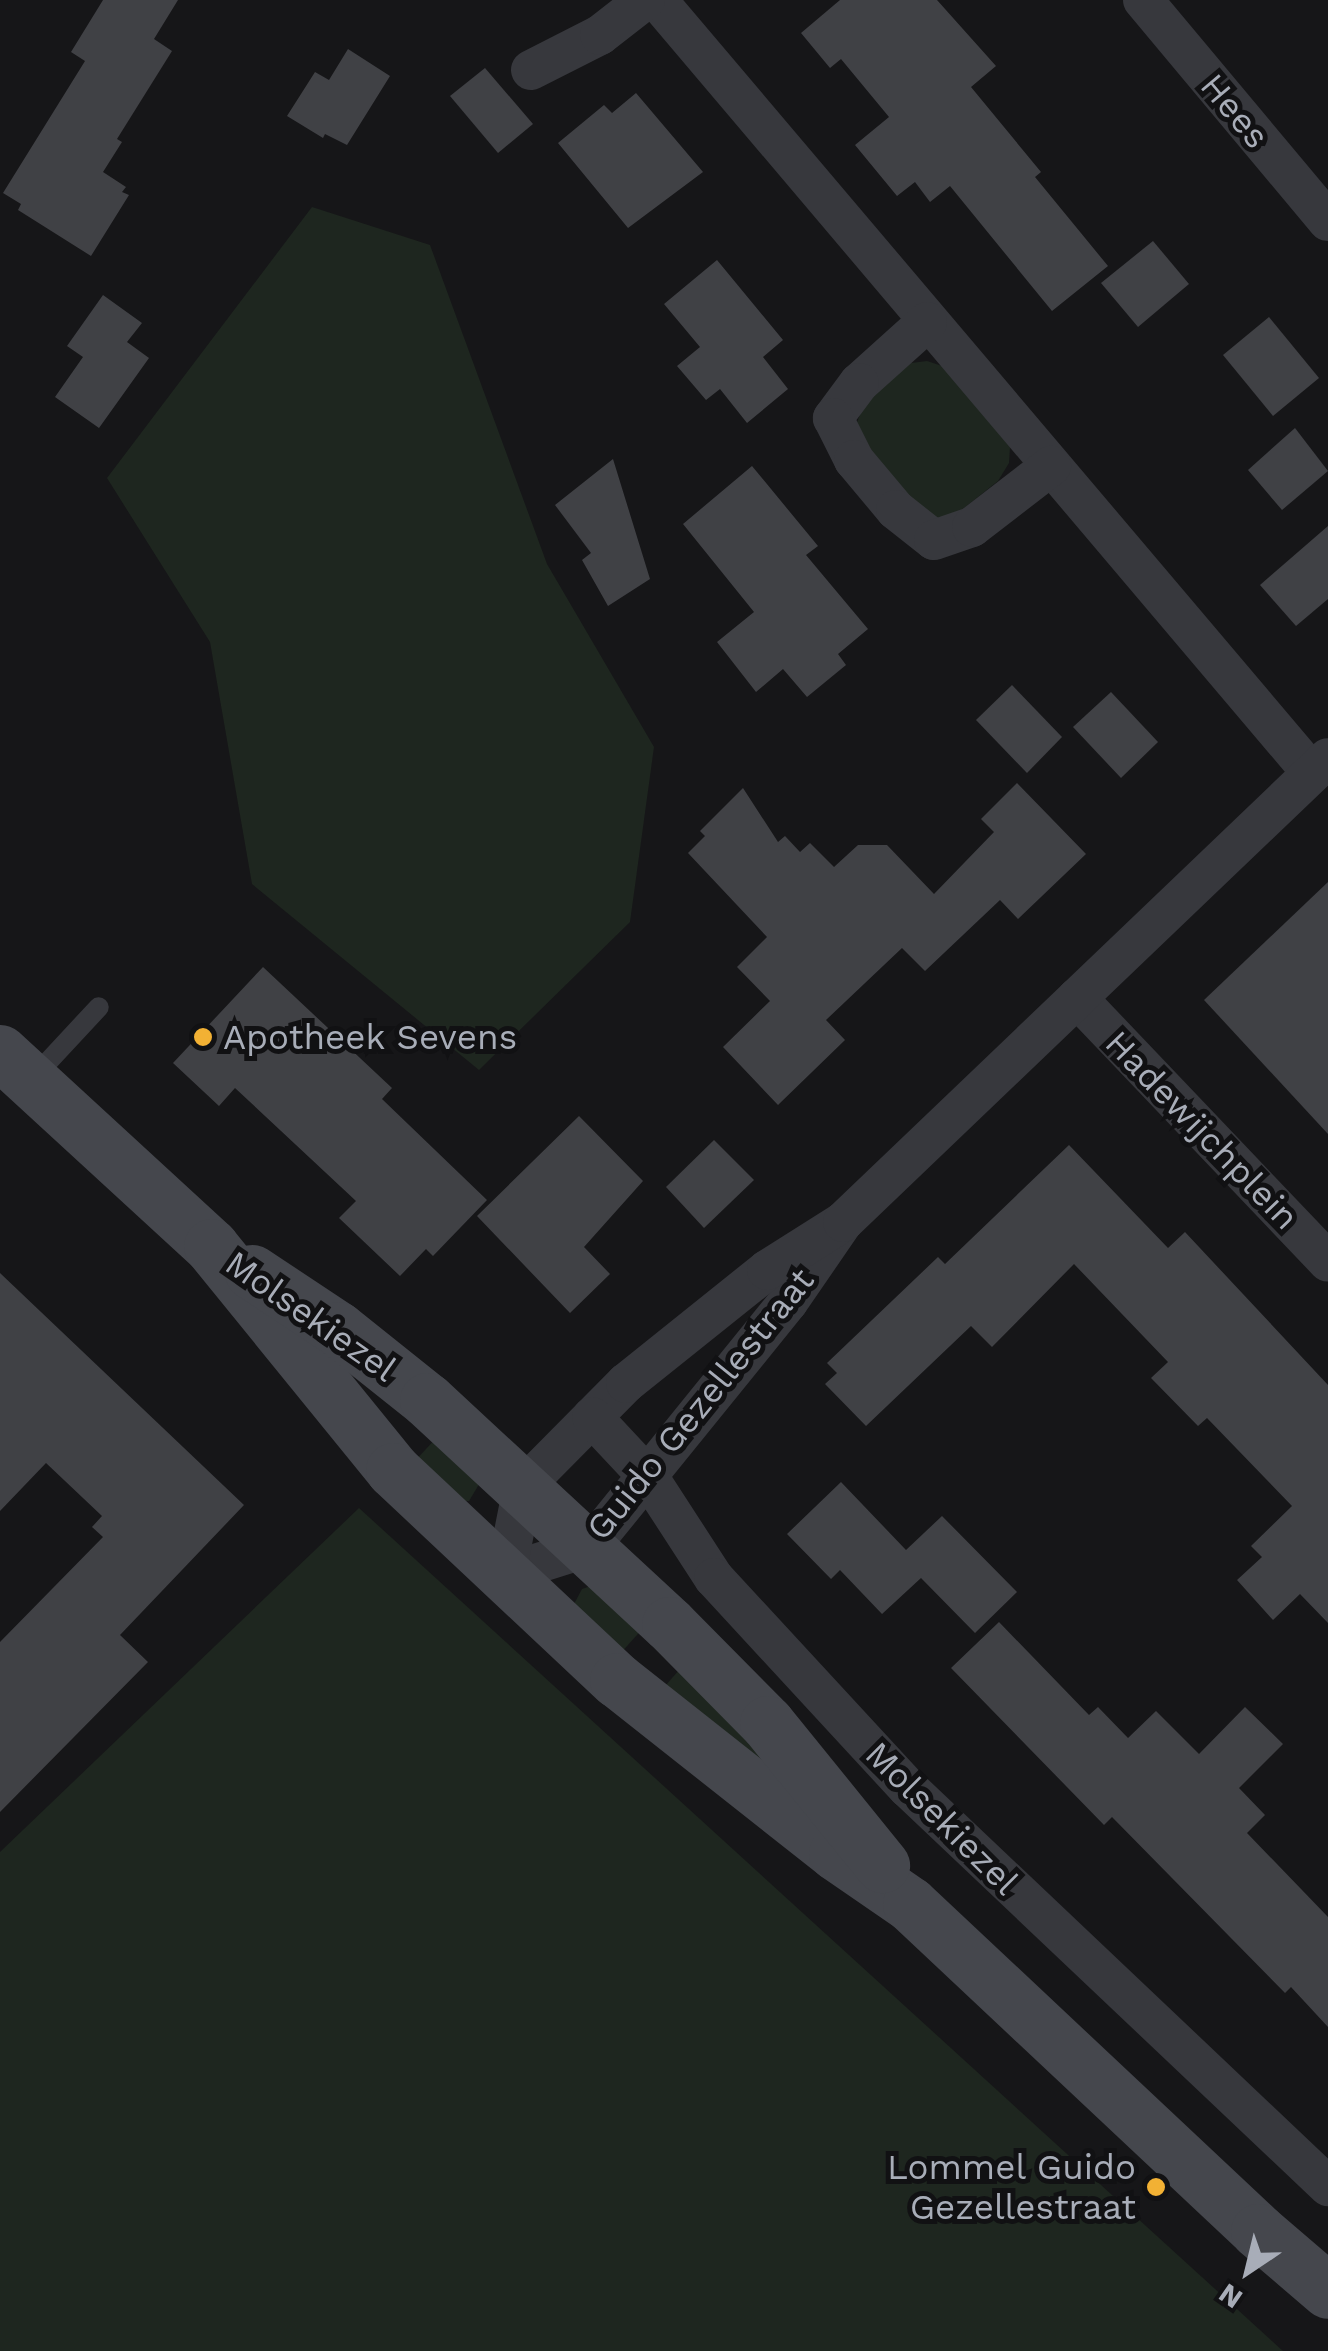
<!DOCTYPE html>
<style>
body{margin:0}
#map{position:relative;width:1328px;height:2351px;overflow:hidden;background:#161618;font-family:"Work Sans",sans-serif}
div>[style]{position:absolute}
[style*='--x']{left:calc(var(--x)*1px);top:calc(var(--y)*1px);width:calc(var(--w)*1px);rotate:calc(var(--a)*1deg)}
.green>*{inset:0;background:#1e261f}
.building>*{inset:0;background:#404145}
.lane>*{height:20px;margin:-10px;padding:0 10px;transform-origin:10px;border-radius:10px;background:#37383d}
.street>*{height:40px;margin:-20px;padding:0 20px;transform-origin:20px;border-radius:20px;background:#37383d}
.secondary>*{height:55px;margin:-27.5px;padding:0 27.5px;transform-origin:27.5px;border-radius:27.5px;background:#45474d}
.dots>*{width:28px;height:28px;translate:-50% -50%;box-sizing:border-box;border:5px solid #111113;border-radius:50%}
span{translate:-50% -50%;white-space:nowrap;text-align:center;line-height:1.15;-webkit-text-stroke:10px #111113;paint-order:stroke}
.street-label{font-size:35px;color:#a8adb8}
.poi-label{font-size:35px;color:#a8adb8}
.left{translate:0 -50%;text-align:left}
.right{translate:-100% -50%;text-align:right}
.north{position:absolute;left:1198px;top:2221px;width:100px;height:100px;-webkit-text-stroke:8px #111113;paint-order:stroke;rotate:215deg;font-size:28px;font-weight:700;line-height:40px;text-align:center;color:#a8adb8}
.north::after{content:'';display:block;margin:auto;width:35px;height:45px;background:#a8adb8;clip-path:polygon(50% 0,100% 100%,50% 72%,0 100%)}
</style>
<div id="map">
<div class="green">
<i style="clip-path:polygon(312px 207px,430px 245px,547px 564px,654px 747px,630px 922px,479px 1070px,252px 884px,210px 642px,107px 478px)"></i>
<i style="clip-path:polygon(927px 361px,945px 367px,1010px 447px,1009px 463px,998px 481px,954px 516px,935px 519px,915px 507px,862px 443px,856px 425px,866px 399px,911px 363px)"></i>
<i style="clip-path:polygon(440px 1434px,481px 1481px,469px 1501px,457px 1501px,413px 1463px)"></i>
<i style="clip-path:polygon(359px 1508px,1283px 2351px,0 2351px,0 1852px)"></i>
<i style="clip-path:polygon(594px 1585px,646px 1625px,618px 1656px,574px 1604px,582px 1589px)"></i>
<i style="clip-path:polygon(686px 1662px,798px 1784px,659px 1693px)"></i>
</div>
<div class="building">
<i style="clip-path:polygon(103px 0,178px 0,154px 39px,172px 51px,117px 139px,122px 142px,103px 172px,126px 187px,122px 192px,129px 195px,91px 256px,18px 210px,21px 204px,3px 193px,85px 61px,71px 52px)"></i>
<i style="clip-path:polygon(840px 0,937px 0,996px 66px,971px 87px,1041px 172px,1035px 177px,1108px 266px,1052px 311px,950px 186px,930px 202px,915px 182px,897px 196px,855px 145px,889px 117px,841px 59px,830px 68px,801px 33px)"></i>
<i style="clip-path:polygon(348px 49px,390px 76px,347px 145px,325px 134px,323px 138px,287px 116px,315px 72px,329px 80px)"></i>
<i style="clip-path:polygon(485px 68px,533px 124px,498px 153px,450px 96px)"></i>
<i style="clip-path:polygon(636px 93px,703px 172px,628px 228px,558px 143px,604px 105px,612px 113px)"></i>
<i style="clip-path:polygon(1153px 241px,1189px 284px,1138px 327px,1101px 283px)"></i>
<i style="clip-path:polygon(717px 260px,783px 340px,763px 357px,788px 389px,747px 423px,720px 389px,706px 400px,677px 366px,700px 347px,664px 304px)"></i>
<i style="clip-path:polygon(103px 295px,142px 323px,127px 342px,149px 358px,99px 428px,55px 397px,83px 357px,67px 346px)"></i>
<i style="clip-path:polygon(1269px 317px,1319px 378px,1273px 416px,1223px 355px)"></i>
<i style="clip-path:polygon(1295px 428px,1328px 471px,1282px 510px,1248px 470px)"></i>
<i style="clip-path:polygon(613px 459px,650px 579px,608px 606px,582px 560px,591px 553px,555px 505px)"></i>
<i style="clip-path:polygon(752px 466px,818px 546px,806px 555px,868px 629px,838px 654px,846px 665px,807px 697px,783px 669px,756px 692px,717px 642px,754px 612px,683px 524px)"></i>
<i style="clip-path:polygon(1328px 526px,1328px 599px,1296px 626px,1260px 585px)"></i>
<i style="clip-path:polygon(1012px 685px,1062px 737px,1027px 773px,976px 720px)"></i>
<i style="clip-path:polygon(1111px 692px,1158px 742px,1121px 778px,1073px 727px)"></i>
<i style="clip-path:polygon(1017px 783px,1086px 854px,1018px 919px,1000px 900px,925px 971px,902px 948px,826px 1020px,845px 1040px,778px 1105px,723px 1047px,770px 1001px,737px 967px,767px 937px,688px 853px,705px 836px,700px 831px,743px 788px,778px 842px,785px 836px,800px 852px,810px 843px,834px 867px,858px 845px,887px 845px,934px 894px,994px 832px,981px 819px)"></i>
<i style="clip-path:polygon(1328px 882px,1328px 1134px,1204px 1000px)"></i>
<i style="clip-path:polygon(263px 967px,392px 1088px,382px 1099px,487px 1200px,433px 1256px,426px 1249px,400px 1276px,339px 1218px,356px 1201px,235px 1088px,219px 1106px,173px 1063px)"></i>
<i style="clip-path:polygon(579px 1116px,643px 1181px,584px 1247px,610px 1274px,570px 1313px,477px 1216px)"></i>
<i style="clip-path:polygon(714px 1140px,754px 1180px,704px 1228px,666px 1187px)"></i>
<i style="clip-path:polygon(1069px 1145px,1168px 1248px,1185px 1232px,1328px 1385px,1328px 1623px,1300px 1594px,1273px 1620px,1237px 1580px,1262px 1557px,1251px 1546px,1292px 1506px,1207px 1418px,1198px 1426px,1151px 1378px,1168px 1362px,1074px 1264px,992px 1347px,971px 1326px,866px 1426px,825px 1384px,837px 1373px,827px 1363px,938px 1257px,945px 1264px)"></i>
<i style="clip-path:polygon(0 1273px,244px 1505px,120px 1635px,148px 1662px,0 1812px,0 1642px,103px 1537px,92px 1527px,102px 1516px,46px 1463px,0 1511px)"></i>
<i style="clip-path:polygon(841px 1482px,906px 1550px,942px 1516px,1017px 1592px,975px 1633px,921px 1578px,882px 1614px,840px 1570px,831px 1579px,787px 1534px)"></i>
<i style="clip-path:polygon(999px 1622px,1089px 1715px,1098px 1707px,1128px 1738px,1156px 1711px,1199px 1754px,1245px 1707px,1283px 1744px,1239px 1788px,1265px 1815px,1247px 1833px,1328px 1917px,1328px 2027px,1291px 1987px,1285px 1993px,1112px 1817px,1104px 1825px,951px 1668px)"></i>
</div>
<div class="lane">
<i style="--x:32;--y:1079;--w:98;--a:-47.1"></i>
</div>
<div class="street">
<i style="--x:657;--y:0;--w:1013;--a:49.72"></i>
<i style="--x:1143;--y:0;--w:288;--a:50.1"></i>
<i style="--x:531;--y:70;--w:77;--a:-26.9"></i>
<i style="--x:600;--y:35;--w:57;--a:-37.9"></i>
<i style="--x:927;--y:322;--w:91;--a:138.1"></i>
<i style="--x:859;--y:383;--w:44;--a:126.6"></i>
<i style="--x:833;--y:418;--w:47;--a:63.4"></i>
<i style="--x:854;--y:460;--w:65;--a:50"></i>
<i style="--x:896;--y:510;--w:48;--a:38.3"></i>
<i style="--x:934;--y:540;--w:40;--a:-18.9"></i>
<i style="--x:972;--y:527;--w:100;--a:-37.7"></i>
<i style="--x:1077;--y:998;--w:364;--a:46.4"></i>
<i style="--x:843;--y:1222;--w:97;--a:124.5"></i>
<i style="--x:788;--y:1302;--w:296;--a:129"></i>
<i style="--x:602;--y:1532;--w:23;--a:135"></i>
<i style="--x:586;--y:1548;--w:84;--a:162.6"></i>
<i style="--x:506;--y:1573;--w:88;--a:-78.8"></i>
<i style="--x:523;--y:1487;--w:146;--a:-45.3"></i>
<i style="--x:626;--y:1383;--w:181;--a:-38.7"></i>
<i style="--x:767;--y:1270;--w:90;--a:-32.3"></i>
<i style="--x:843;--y:1222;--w:671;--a:-43.73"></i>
<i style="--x:592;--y:1417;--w:83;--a:46.9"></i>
<i style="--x:649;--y:1478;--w:119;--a:57"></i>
<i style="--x:714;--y:1578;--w:286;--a:47.3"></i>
<i style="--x:908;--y:1788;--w:579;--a:43.46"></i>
</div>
<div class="secondary">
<i style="--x:0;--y:1052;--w:287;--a:42.6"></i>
<i style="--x:211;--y:1246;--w:289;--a:50.9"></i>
<i style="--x:393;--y:1470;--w:307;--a:43.2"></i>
<i style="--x:617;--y:1680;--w:279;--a:38.3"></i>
<i style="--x:836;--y:1853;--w:90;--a:34.6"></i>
<i style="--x:910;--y:1904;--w:478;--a:43.2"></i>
<i style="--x:1258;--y:2231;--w:92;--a:40.6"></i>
<i style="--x:252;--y:1272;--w:103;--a:33.5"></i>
<i style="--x:338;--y:1329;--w:114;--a:38.6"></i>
<i style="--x:427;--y:1400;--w:330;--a:42.8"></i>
<i style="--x:669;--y:1624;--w:139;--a:45.3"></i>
<i style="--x:767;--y:1723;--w:183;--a:51"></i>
</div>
<div class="dots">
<i style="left:203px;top:1037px;background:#f2b134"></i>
<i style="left:1156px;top:2187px;background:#f2b134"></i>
</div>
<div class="street-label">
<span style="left:1235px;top:111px;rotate:50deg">Hees</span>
<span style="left:1202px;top:1130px;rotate:46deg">Hadewijchplein</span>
<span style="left:311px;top:1316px;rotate:35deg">Molsekiezel</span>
<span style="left:700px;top:1404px;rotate:-51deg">Guido Gezellestraat</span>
<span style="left:942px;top:1818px;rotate:45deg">Molsekiezel</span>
</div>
<div class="poi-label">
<span class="left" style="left:223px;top:1037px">Apotheek Sevens</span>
<span class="right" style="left:1136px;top:2187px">Lommel Guido<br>Gezellestraat</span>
</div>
<div class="north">N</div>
</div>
